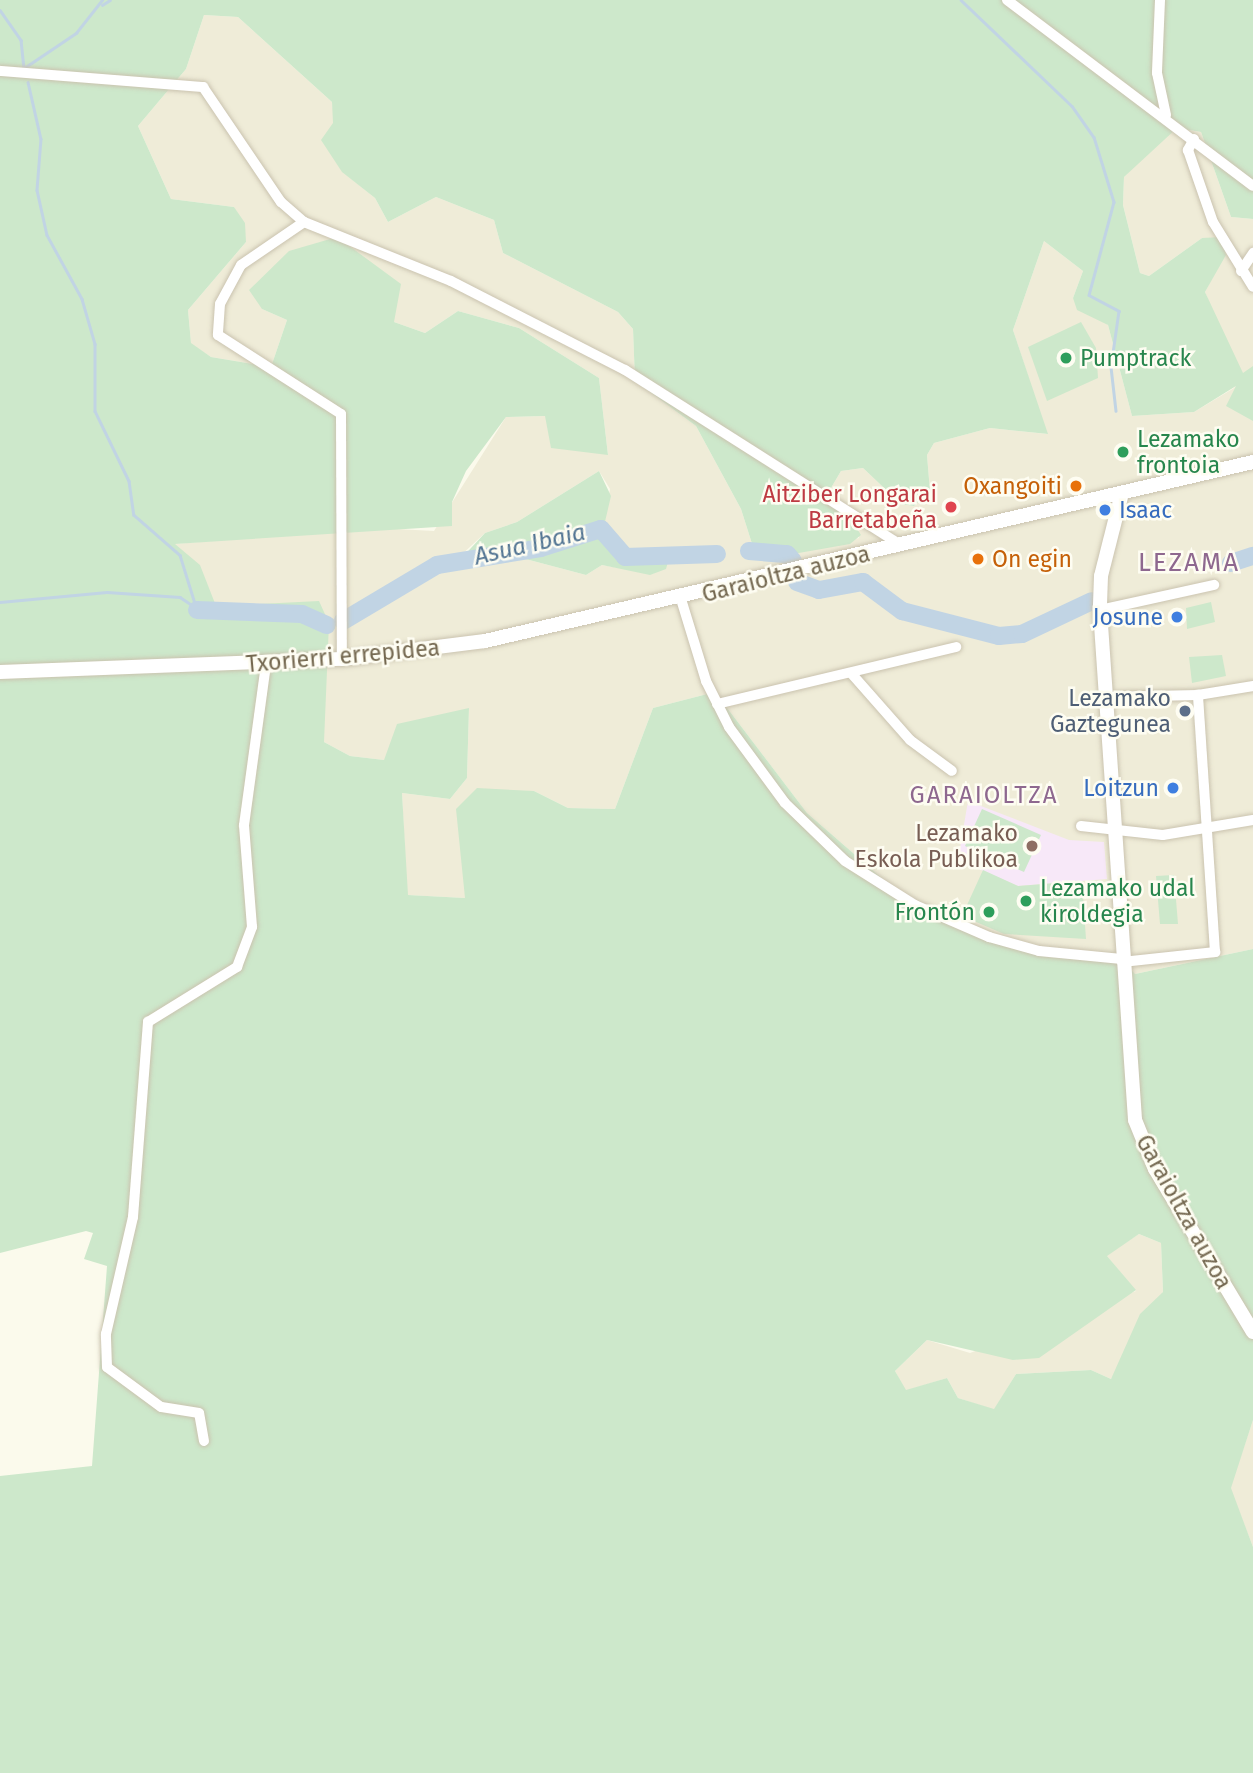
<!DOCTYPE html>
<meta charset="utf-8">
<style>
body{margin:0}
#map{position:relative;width:1253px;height:1773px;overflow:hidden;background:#fbfaec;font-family:"Fira Sans",sans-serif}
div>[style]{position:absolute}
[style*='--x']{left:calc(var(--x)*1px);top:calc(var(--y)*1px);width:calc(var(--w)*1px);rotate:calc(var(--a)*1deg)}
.residential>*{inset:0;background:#efecd8}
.education>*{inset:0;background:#f7e8f8}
.green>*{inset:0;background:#cde8cb}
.stream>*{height:2.5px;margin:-1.25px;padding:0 1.25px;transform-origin:1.25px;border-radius:1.25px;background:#c1d4e4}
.river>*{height:18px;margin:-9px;padding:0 9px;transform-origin:9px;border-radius:9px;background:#c1d4e4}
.roads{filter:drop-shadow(0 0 2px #cac3af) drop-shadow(0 0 2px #cac3af)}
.street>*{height:10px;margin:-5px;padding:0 5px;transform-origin:5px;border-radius:5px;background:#fff}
.secondary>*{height:14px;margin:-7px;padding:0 7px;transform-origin:7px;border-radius:7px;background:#fff}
.dots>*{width:19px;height:19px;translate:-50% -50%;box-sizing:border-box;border:4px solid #fefdf2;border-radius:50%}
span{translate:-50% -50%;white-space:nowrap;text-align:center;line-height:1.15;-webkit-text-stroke:5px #fefdf2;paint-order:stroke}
.leisure-label{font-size:23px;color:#27864d}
.left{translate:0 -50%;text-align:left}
.right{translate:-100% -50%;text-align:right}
.food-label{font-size:23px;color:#c56008}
.health-label{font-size:23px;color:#be3a42}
.shop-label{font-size:23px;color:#366cbe}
.street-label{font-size:23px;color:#746850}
.service-label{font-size:23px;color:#4e5e75}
.education-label{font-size:23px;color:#785e54}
.water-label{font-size:24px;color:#537593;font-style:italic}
.neighbourhood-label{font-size:24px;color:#8e688f;letter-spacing:2px}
.quarter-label{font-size:26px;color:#8e688f;letter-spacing:2px}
</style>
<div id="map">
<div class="residential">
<i style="clip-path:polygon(evenodd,204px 15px,238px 17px,332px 102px,343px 172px,375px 198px,388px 222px,436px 197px,494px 220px,503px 253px,618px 312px,633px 329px,635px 381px,696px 426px,741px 509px,754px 550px,791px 553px,859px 538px,854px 516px,831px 488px,841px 471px,863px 468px,901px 504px,914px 506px,930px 491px,927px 455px,934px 443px,990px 428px,1047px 434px,1013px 330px,1044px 241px,1083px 271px,1073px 298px,1108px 325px,1132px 416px,1194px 412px,1234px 388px,1240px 381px,1205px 292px,1226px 251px,1202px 238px,1149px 276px,1140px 273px,1123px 205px,1124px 177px,1146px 153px,1177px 128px,1201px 132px,1231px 217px,1253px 219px,1253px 949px,1135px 974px,1088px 958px,1018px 949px,907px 900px,807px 813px,715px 692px,653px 708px,615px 809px,568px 808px,534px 791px,466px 876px,465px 898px,407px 895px,402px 793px,450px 799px,467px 778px,469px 708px,384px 760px,350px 756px,324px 742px,324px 633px,247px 605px,216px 606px,174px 544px,378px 528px,434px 531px,506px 417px,546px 416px,608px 455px,599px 378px,519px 328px,458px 311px,425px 333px,394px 322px,262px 309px,287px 320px,271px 367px,211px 357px,191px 344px,188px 310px,246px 242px,234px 207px,171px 199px,138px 126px,186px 69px,204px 15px,599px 471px,610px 489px,604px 526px,624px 552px,667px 549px,653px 574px,602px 565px,586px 575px,518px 557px,459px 557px,485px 533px,517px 522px,599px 471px)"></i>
<i style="clip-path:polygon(1139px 1234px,1161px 1243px,1163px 1292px,1111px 1379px,1091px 1370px,1016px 1374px,994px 1410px,958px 1398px,947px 1378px,905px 1391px,895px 1371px,927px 1340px,970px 1353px,1136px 1291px,1106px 1255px)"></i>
<i style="clip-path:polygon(1253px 1420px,1253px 1547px,1230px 1488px)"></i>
</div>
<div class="education">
<i style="clip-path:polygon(968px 801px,1069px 840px,1104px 842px,1107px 879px,1018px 886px,958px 860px)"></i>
</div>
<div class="green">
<i style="clip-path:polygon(evenodd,0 0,1253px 0,1253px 219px,1231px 217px,1201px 132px,1177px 128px,1124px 177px,1123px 205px,1140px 273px,1149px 276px,1202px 238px,1222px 237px,1226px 255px,1205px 292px,1243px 373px,1253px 366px,1253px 421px,1226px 406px,1236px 386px,1194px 412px,1132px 416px,1108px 325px,1077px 310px,1073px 298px,1083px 271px,1044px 241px,1013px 330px,1048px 434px,990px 428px,934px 443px,927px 455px,930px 491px,914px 506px,901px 504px,863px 468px,841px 471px,831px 488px,861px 535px,850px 544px,793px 554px,754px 550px,741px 509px,696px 426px,635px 381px,633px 329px,618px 312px,503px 253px,494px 220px,436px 197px,388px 222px,375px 198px,342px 172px,321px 140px,333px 123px,332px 102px,238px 17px,204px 15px,186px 69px,138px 126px,171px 199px,234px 207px,245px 223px,246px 242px,188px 310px,191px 343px,211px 357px,271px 367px,287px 320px,262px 309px,249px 290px,289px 251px,337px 237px,401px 284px,394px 322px,425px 333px,458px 311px,519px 328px,599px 378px,608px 455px,551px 448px,545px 416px,506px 417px,466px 471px,452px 502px,452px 526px,175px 544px,200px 565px,216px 606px,319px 601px,329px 623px,324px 742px,350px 756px,384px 760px,397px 724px,469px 708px,467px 778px,450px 799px,402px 793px,408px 895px,465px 898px,456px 809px,477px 788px,534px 791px,568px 808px,615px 809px,653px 708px,715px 692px,807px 813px,907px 900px,1018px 949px,1049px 957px,1118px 956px,1135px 974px,1253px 949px,1253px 1420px,1231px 1488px,1253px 1547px,1253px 1773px,0 1773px,0 1476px,92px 1466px,107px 1266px,84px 1259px,93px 1233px,86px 1231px,0 1253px,0 0,1139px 1234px,1161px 1243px,1163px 1292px,1140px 1314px,1111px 1379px,1091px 1370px,1016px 1374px,994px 1409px,958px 1398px,947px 1378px,906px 1390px,895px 1371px,927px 1340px,1013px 1360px,1039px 1358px,1136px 1290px,1107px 1256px,1139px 1234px)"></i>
<i style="clip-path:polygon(1081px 322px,1096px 348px,1098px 378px,1047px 401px,1028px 347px)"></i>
<i style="clip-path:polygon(599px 471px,611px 496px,604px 526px,624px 552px,664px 547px,670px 555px,666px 569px,650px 575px,602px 565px,586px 575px,518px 557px,457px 563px,485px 533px,517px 522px)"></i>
<i style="clip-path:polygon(1211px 602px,1215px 622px,1187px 629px,1186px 608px)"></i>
<i style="clip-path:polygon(1222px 655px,1226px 676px,1192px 683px,1189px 657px)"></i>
<i style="clip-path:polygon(982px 809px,1041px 835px,1024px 872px,965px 846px)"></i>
<i style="clip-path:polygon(983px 870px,1018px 886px,1082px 881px,1086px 939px,1004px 934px,962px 916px)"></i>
<i style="clip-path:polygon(1174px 875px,1178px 924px,1160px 924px,1156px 876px)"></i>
</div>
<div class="stream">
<i style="--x:961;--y:0;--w:153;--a:43.7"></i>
<i style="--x:1072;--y:106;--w:38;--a:55"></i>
<i style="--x:1094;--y:137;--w:68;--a:72.9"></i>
<i style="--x:1114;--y:202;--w:96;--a:105"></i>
<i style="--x:1089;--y:295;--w:34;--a:28"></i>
<i style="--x:1119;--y:311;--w:57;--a:98.1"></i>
<i style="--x:1111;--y:367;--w:44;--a:83.5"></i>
<i style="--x:102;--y:5;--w:9;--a:-32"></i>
<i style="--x:0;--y:10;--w:37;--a:55"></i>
<i style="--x:21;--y:40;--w:28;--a:84"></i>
<i style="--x:24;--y:68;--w:63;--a:-33.9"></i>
<i style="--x:76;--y:33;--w:42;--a:-51.8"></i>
<i style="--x:28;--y:82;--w:58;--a:77.2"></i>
<i style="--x:41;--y:139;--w:51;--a:94.5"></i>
<i style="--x:37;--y:190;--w:46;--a:77.5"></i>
<i style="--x:47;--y:235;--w:73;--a:61.3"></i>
<i style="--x:82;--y:299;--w:47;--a:73.9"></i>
<i style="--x:95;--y:344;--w:67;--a:90"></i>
<i style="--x:95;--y:411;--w:78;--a:64.1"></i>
<i style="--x:129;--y:481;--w:34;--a:82"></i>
<i style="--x:134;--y:515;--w:61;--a:41"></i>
<i style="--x:180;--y:555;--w:58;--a:72.8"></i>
<i style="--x:0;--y:602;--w:107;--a:-5.3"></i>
<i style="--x:107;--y:592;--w:73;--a:3.9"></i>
<i style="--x:180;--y:597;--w:18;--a:34"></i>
</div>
<div class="river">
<i style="--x:749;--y:551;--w:38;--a:5"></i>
<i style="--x:787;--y:554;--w:9;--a:49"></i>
<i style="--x:1231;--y:563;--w:23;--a:-18"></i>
<i style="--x:797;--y:582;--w:23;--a:20"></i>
<i style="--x:819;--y:590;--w:45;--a:-10.3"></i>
<i style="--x:863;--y:582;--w:49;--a:36.6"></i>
<i style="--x:902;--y:611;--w:100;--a:14.5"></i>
<i style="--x:999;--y:636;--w:23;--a:-5"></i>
<i style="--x:1022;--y:634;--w:77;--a:-25.2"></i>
<i style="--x:197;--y:610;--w:105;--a:2.2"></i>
<i style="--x:302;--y:614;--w:27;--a:24"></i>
<i style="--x:343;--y:621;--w:109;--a:-30.8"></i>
<i style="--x:437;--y:565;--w:105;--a:-9.3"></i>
<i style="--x:541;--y:548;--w:63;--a:-17.6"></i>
<i style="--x:601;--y:529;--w:37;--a:49"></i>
<i style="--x:625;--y:557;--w:92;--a:-1.9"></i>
</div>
<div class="roads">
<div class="street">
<i style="--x:1007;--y:0;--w:308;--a:37.1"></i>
<i style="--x:1160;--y:0;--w:73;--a:92.4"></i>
<i style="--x:1157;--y:73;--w:43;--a:77.9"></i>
<i style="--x:0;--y:71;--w:204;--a:4.5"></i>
<i style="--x:203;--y:87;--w:139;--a:55.9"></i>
<i style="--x:281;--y:202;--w:30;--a:41"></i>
<i style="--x:304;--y:222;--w:158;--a:21.9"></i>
<i style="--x:451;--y:281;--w:195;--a:27.1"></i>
<i style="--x:625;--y:370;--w:327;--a:32.4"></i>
<i style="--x:1194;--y:139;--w:13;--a:119"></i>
<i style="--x:1188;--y:150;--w:76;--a:70.9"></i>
<i style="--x:1213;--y:222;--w:76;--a:58.4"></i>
<i style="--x:304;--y:222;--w:76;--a:145.7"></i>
<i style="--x:241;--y:265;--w:44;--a:118.3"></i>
<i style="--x:220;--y:304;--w:31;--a:94"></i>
<i style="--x:218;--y:335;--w:146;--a:32.7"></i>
<i style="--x:341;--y:414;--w:245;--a:89.8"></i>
<i style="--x:1241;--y:271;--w:22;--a:-56"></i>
<i style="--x:681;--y:599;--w:86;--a:73"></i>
<i style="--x:706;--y:681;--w:51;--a:63.4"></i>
<i style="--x:729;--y:727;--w:94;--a:53.6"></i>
<i style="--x:785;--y:803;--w:83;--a:44"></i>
<i style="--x:845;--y:861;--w:83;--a:32.2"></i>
<i style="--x:915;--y:905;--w:81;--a:23.4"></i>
<i style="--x:989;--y:937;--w:52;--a:15.6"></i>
<i style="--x:1039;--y:951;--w:83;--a:5.5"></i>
<i style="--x:1100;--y:610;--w:117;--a:-12.4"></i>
<i style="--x:851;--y:673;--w:89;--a:48.6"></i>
<i style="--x:910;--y:740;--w:52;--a:36.4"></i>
<i style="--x:1105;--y:697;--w:93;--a:-1.2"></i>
<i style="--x:1198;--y:695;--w:56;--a:-9.3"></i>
<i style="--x:717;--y:704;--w:246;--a:-13.4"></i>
<i style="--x:1081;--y:826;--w:82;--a:6.3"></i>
<i style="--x:1163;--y:835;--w:91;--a:-9.5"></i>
<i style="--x:1122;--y:962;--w:94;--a:-6.1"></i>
<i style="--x:1215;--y:952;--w:258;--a:-93.8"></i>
<i style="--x:204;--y:1441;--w:28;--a:-100"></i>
<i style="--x:199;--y:1413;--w:38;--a:-171"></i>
<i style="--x:161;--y:1407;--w:67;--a:-143.5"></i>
<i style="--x:107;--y:1367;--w:33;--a:-92"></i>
<i style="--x:106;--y:1334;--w:120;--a:-77"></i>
<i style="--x:133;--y:1217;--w:196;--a:-85.6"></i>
<i style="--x:148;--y:1022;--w:105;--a:-31.7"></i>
<i style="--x:237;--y:967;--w:43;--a:-69.4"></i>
<i style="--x:252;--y:927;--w:102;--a:-94.5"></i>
<i style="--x:244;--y:825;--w:162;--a:-82.2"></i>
</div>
<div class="secondary">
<i style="--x:1122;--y:493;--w:86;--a:104.2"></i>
<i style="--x:1101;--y:576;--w:34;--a:92"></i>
<i style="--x:1100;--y:610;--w:511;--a:86.07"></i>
<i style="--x:1135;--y:1120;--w:53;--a:67.8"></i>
<i style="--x:1155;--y:1169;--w:190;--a:59"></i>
<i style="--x:0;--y:672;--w:342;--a:-2.2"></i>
<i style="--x:342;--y:659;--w:144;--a:-7.2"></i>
<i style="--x:485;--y:641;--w:789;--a:-13.12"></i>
</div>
</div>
<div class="dots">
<i style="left:1066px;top:358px;background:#2e9e5b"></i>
<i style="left:1123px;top:452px;background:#2e9e5b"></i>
<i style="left:1076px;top:486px;background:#e8710a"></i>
<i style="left:951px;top:507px;background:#e0444e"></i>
<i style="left:1105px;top:510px;background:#3f7fe0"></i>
<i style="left:978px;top:559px;background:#e8710a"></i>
<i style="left:1177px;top:617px;background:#3f7fe0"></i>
<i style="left:1185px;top:711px;background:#5c6f8a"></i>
<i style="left:1173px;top:788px;background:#3f7fe0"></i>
<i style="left:1032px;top:846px;background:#8d6e63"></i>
<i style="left:1026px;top:901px;background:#2e9e5b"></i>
<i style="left:989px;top:912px;background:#2e9e5b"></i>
</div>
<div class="leisure-label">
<span class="left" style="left:1080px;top:358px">Pumptrack</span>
<span class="left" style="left:1137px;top:452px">Lezamako<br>frontoia</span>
<span class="left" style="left:1040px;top:901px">Lezamako udal<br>kiroldegia</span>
<span class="right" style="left:975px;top:912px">Frontón</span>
</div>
<div class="food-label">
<span class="right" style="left:1062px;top:486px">Oxangoiti</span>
<span class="left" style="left:992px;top:559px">On egin</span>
</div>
<div class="health-label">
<span class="right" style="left:937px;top:507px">Aitziber Longarai<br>Barretabeña</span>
</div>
<div class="shop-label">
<span class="left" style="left:1119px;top:510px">Isaac</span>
<span class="right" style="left:1163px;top:617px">Josune</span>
<span class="right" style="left:1159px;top:788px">Loitzun</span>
</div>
<div class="street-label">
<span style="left:786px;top:574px;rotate:-14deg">Garaioltza auzoa</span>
<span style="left:343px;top:656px;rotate:-5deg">Txorierri errepidea</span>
<span style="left:1184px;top:1212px;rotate:61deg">Garaioltza auzoa</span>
</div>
<div class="service-label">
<span class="right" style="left:1171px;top:711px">Lezamako<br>Gaztegunea</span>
</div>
<div class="education-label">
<span class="right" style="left:1018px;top:846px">Lezamako<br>Eskola Publikoa</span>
</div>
<div class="water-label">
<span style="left:530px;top:545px;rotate:-13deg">Asua Ibaia</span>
</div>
<div class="neighbourhood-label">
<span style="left:984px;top:796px">GARAIOLTZA</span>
</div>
<div class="quarter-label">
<span style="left:1189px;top:563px">LEZAMA</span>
</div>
</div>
